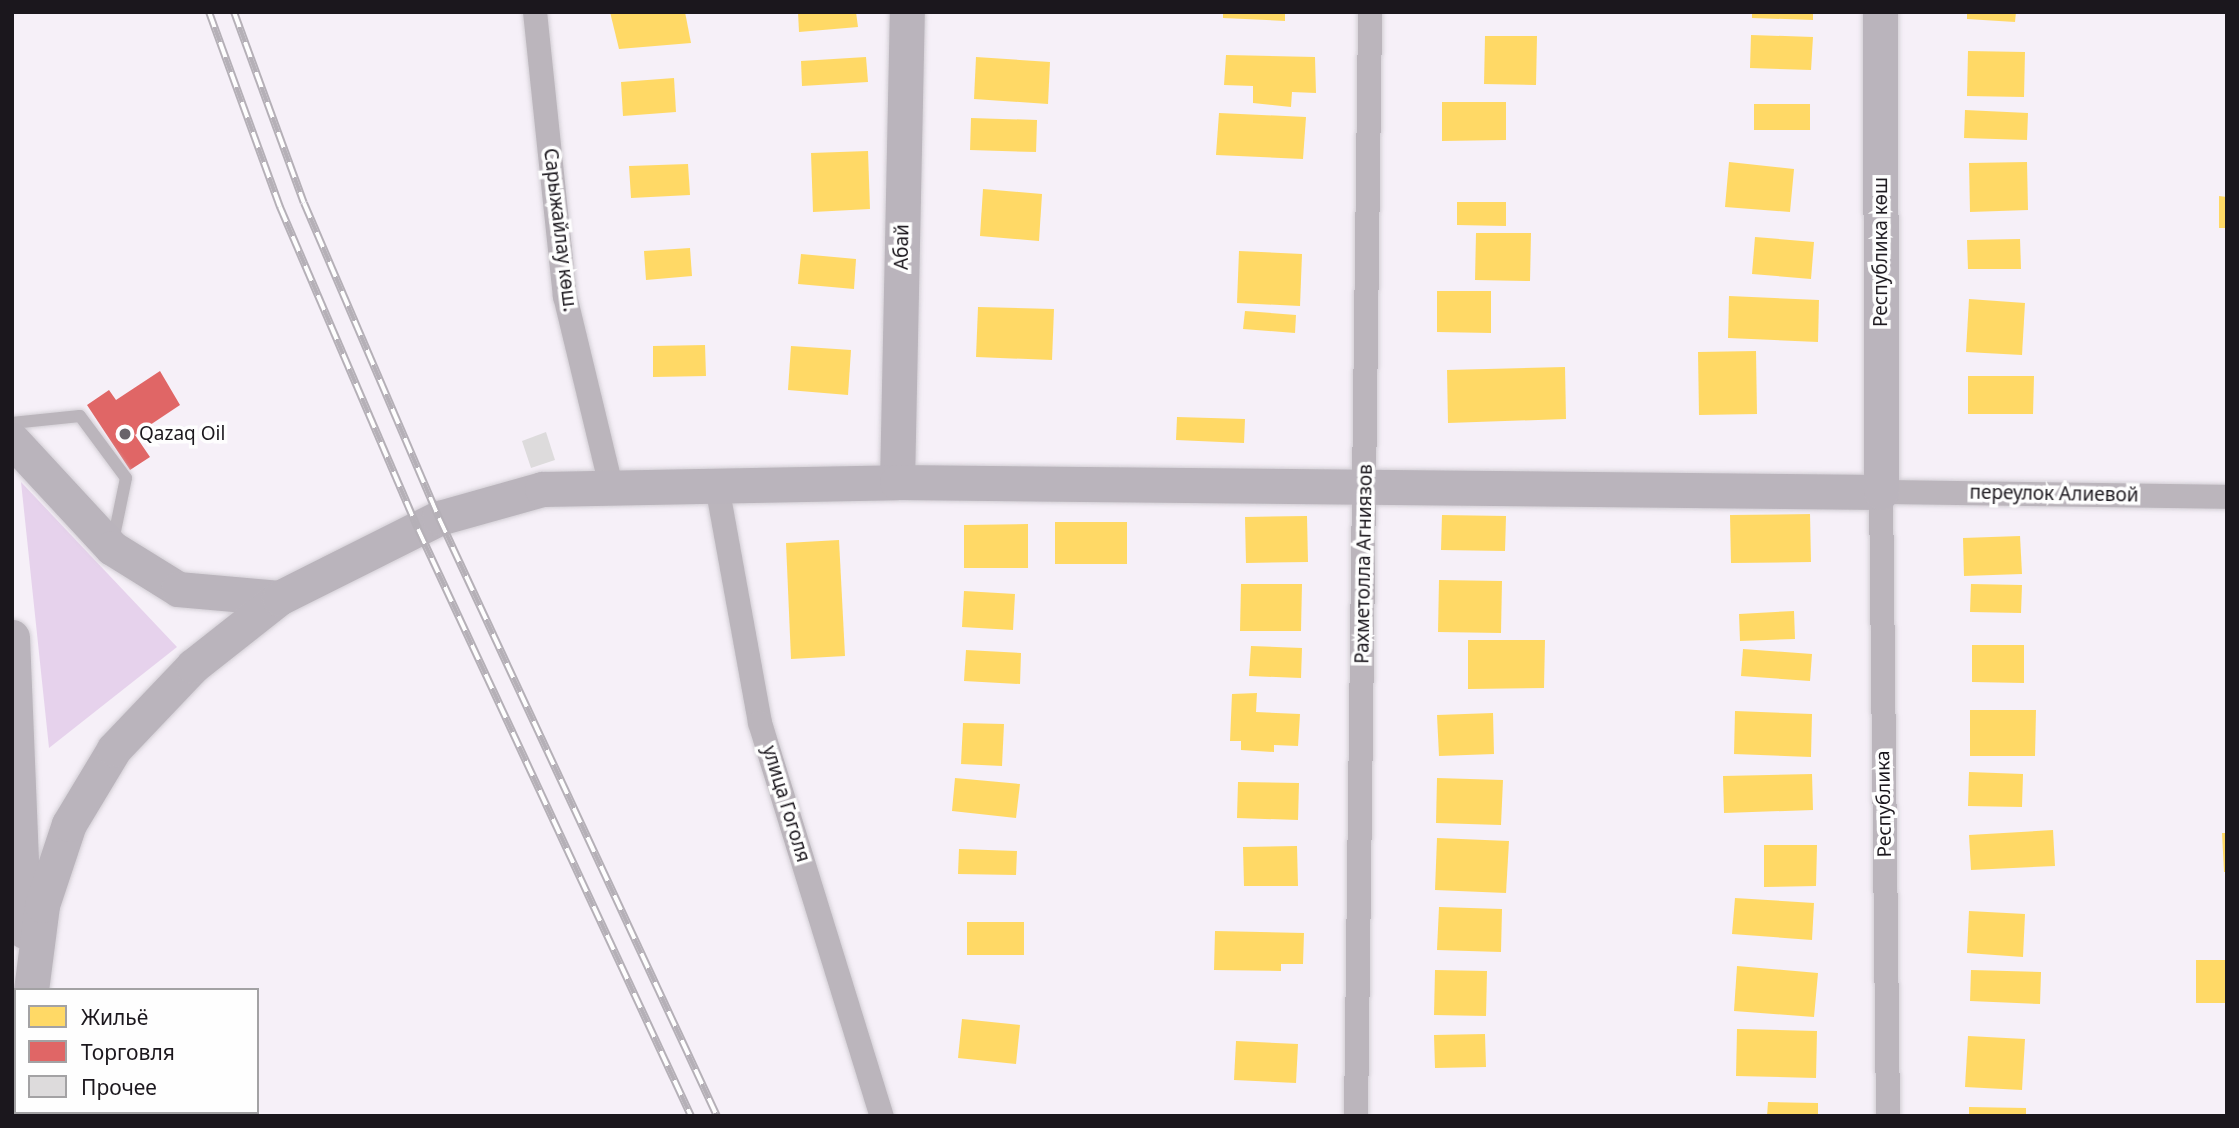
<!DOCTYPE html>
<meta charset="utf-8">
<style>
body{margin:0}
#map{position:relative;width:2239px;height:1128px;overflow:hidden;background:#f6f0f8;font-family:"Noto Sans",sans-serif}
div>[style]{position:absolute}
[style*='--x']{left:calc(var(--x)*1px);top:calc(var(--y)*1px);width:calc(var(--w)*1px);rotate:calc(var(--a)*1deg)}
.green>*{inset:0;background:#e6d2ec}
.homes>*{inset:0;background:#ffd966}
.shops>*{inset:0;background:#e06666}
.building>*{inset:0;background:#dddbdc}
.roads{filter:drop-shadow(0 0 2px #d2ced4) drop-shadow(0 0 2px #d2ced4)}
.lane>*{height:12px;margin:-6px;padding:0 6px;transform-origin:6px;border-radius:6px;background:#bbb5bc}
.street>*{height:24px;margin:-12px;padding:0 12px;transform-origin:12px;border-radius:12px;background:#bbb5bc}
.secondary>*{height:35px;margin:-17.5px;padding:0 17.5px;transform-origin:17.5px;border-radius:17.5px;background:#bab4bc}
.rail>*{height:8px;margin-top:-4px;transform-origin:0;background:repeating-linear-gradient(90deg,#fefefe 0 16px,#b5b0b7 0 32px);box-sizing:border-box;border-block:2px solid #b5b0b7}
.dots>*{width:19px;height:19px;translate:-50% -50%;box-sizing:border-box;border:4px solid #fefefe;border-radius:50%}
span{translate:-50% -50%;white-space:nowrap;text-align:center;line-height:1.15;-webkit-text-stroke:7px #fefefe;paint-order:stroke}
.street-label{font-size:19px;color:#1b171d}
.poi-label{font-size:19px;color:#1b171d}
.left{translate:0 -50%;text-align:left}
.frame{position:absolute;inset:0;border:14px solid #1b171d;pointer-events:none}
.legend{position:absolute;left:14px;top:988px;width:245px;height:126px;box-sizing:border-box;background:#fefefe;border:2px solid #a3a2a4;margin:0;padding:9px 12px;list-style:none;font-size:21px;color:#1b171d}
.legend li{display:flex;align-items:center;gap:14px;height:35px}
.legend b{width:35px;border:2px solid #a3a2a4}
</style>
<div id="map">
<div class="green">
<i style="clip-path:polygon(21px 482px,177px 647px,49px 748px)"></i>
</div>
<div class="homes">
<i style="clip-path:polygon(610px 12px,685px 12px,691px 43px,619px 49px)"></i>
<i style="clip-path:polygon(798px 12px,856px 12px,858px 27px,799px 32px)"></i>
<i style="clip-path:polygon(1223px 12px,1285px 12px,1285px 21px,1223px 18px)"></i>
<i style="clip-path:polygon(1752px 12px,1813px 12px,1813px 20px,1752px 18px)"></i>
<i style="clip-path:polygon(1967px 12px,2016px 12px,2015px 22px,1967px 19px)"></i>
<i style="clip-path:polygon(1751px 35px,1813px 37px,1811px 70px,1750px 68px)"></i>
<i style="clip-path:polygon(1485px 36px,1537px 36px,1536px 85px,1484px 84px)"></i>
<i style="clip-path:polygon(1968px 51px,2025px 52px,2024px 97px,1967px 96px)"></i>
<i style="clip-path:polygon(1226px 55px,1315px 57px,1316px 93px,1292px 92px,1291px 107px,1253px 103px,1253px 86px,1224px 85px)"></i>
<i style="clip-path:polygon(866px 57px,868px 82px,802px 86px,801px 61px)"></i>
<i style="clip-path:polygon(976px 57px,1050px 62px,1048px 104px,974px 99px)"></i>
<i style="clip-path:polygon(674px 78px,676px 112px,623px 116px,621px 82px)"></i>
<i style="clip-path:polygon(1442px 102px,1506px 102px,1506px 140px,1442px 141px)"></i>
<i style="clip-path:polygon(1754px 104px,1810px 104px,1810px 130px,1754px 130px)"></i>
<i style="clip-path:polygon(1965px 110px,2028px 113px,2027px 140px,1964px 138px)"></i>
<i style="clip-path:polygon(1219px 113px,1306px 117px,1303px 159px,1216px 155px)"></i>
<i style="clip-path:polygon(971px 118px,1037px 120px,1036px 152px,970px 150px)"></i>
<i style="clip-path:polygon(868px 151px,870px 209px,813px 212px,811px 153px)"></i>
<i style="clip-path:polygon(1729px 162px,1794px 169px,1790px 212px,1725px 207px)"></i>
<i style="clip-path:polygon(2027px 162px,2028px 210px,1970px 212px,1969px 163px)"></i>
<i style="clip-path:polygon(688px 164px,690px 195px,631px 198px,629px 166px)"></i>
<i style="clip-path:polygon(983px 189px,1042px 194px,1039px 241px,980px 236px)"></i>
<i style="clip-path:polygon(2219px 196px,2227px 197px,2227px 228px,2219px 228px)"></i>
<i style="clip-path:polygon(1457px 202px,1506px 202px,1506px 226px,1457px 225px)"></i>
<i style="clip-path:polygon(1476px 233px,1531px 233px,1530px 281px,1475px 280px)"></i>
<i style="clip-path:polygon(1755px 237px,1814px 242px,1811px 279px,1752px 274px)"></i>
<i style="clip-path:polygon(2020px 239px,2021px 269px,1968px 269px,1967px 240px)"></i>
<i style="clip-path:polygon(690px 248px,692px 276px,646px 280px,644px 251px)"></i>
<i style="clip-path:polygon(1239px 251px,1302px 254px,1300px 306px,1237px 303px)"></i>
<i style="clip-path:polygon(801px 254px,856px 259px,854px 289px,798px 284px)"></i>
<i style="clip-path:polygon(1437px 291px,1491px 291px,1491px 333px,1437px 332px)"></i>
<i style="clip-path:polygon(1729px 296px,1819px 300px,1818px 342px,1728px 338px)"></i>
<i style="clip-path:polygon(1969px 299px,2025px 303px,2022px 355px,1966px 352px)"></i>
<i style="clip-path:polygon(978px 307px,1054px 309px,1052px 360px,976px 357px)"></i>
<i style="clip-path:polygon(1245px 311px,1296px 315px,1295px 333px,1243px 329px)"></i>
<i style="clip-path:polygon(705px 345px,706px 376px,653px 377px,653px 346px)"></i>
<i style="clip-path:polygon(791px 346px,851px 350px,848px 395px,788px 390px)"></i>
<i style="clip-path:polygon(1756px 351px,1757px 414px,1699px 415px,1698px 352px)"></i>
<i style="clip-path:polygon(1565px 367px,1566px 419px,1448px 423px,1447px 370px)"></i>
<i style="clip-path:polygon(1968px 376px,2034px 376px,2033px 414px,1968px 414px)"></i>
<i style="clip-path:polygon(1177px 417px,1245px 419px,1244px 443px,1176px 440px)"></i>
<i style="clip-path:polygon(1810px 514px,1811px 562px,1731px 563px,1730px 515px)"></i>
<i style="clip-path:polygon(1442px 515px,1506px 516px,1505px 551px,1441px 550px)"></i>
<i style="clip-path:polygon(1307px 516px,1308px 562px,1246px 563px,1245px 517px)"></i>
<i style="clip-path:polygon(1055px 522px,1127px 522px,1127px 564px,1055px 564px)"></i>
<i style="clip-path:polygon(1028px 524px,1028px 568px,964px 568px,964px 525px)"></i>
<i style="clip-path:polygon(2020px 536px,2022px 574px,1964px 576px,1963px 538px)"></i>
<i style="clip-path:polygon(839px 540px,845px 656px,791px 659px,786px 543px)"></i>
<i style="clip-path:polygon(1439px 580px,1502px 581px,1501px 633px,1438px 632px)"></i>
<i style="clip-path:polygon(1241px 584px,1302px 584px,1301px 631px,1240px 631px)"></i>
<i style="clip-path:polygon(1971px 584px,2022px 585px,2021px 613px,1970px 612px)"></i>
<i style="clip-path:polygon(964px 591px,1015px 594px,1013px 630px,962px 627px)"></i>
<i style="clip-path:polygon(1794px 611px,1795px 639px,1740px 641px,1739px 614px)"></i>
<i style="clip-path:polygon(1468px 640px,1545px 640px,1544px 688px,1468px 689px)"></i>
<i style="clip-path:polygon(1972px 645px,2024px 645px,2024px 683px,1972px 682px)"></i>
<i style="clip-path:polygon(1251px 646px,1302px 648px,1301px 678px,1249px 676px)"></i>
<i style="clip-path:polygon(1743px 649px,1812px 654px,1810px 681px,1741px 676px)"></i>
<i style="clip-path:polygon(966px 650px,1021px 653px,1020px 684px,964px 681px)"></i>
<i style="clip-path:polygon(1257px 693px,1256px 712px,1300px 714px,1298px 746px,1274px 745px,1274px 752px,1241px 750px,1241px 741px,1230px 741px,1232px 694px)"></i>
<i style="clip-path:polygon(1970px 710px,2036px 710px,2035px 756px,1970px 756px)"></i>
<i style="clip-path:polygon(1735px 711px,1812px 714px,1811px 757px,1734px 754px)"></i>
<i style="clip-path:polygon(1493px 713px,1494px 754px,1439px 756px,1437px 715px)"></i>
<i style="clip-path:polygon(963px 723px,1004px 724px,1002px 766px,961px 764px)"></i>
<i style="clip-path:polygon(1969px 772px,2023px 774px,2022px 807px,1968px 806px)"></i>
<i style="clip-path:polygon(1812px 774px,1813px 810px,1724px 813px,1723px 776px)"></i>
<i style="clip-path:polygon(955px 778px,1020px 784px,1016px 818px,952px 811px)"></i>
<i style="clip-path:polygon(1437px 778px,1503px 780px,1501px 825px,1436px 823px)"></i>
<i style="clip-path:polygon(1238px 782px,1299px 783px,1298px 820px,1237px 818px)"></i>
<i style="clip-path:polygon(2053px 830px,2055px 866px,1971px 870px,1969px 835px)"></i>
<i style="clip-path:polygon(2222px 833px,2227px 833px,2227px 872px,2224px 872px)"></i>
<i style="clip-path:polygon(1437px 838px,1509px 841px,1506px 893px,1435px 890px)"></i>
<i style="clip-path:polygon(1764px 845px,1817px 845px,1816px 886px,1764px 887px)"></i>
<i style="clip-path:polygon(1297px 846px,1298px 886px,1244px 886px,1243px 847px)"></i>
<i style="clip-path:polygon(959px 849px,1017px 851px,1016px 875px,958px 874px)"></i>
<i style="clip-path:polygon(1735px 898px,1814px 903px,1812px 940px,1732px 934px)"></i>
<i style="clip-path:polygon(1439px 907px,1502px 909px,1501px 952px,1437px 950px)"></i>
<i style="clip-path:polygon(1969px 911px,2025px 914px,2023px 957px,1967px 953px)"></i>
<i style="clip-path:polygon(967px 922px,1024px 922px,1024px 955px,967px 955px)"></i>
<i style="clip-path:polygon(1215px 931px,1304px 933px,1303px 964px,1281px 964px,1281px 971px,1214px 970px)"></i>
<i style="clip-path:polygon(2196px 960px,2227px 960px,2227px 1003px,2196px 1003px)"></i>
<i style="clip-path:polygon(1737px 966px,1818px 973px,1814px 1017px,1734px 1011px)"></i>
<i style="clip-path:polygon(1435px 970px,1487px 971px,1486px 1016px,1434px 1015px)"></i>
<i style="clip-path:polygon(1971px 970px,2041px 972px,2040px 1004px,1970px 1001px)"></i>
<i style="clip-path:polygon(962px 1019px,1020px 1025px,1016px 1064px,958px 1058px)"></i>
<i style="clip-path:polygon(1737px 1029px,1817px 1031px,1816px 1078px,1736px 1076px)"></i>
<i style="clip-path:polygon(1485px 1034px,1486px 1067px,1435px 1068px,1434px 1035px)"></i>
<i style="clip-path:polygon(1968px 1036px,2025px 1039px,2022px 1090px,1965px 1087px)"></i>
<i style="clip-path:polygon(1236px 1041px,1298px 1044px,1296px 1083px,1234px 1080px)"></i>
<i style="clip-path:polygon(1768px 1102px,1818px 1103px,1818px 1116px,1767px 1116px)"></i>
<i style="clip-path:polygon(1969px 1107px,2026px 1108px,2026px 1116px,1969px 1116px)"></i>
</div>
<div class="shops">
<i style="clip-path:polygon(160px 371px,180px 405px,135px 435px,150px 457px,130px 470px,87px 405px,109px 390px,116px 400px)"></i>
</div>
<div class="building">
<i style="clip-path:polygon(546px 432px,555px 460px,531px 468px,522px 441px)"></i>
</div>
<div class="roads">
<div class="lane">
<i style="--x:12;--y:423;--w:68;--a:-5.9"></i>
<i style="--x:80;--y:416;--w:77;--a:53.4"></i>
<i style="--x:126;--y:478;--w:64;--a:101.7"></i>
</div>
<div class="street">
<i style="--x:535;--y:12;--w:286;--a:84"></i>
<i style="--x:565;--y:296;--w:195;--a:76.4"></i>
<i style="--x:717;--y:486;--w:241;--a:79.7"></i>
<i style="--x:760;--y:723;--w:412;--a:72.8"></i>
<i style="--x:1356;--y:1116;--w:1104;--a:-89.27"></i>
<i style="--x:1888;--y:1116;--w:624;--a:-90.64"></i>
<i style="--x:1881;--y:492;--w:346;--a:0.8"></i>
</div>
<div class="secondary">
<i style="--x:12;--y:440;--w:147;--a:47.2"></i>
<i style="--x:112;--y:548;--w:78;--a:31.8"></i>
<i style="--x:178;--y:589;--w:101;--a:5.1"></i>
<i style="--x:897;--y:482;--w:470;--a:-88.8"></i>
<i style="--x:12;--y:637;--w:294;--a:87.7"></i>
<i style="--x:31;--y:990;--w:86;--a:-82.6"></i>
<i style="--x:42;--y:905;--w:85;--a:-71.6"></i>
<i style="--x:69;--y:824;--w:87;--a:-59"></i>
<i style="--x:114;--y:749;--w:115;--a:-46.4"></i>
<i style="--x:193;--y:666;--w:110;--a:-38.3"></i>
<i style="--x:279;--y:598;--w:179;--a:-26.6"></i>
<i style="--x:439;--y:518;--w:107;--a:-15.7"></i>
<i style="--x:542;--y:489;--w:355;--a:-1.1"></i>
<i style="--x:897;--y:482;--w:984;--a:0.58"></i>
<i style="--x:1881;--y:492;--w:480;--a:-90.1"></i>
<i style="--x:30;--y:1112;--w:4;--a:90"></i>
</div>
</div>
<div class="rail">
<i style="--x:209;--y:12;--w:208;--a:70"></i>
<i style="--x:280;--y:207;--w:350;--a:66.8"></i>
<i style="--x:418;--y:529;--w:647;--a:65.06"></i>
<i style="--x:234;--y:12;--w:203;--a:69.9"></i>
<i style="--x:304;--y:203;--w:343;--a:66.8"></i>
<i style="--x:439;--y:518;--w:659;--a:65.07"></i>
</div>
<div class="dots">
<i style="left:125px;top:434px;background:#68636a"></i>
</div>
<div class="street-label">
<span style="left:560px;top:230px;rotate:83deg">Сарыжайлау көш.</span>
<span style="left:902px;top:247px;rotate:-89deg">Абай</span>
<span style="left:1881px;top:252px;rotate:-90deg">Республика көш</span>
<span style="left:2054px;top:494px;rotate:1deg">переулок Алиевой</span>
<span style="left:1364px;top:564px;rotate:-89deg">Рахметолла Агниязов</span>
<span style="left:786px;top:804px;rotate:73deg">улица Гоголя</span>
<span style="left:1884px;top:804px;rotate:-91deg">Республика</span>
</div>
<div class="poi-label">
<span class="left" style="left:139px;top:434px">Qazaq Oil</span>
</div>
<div class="frame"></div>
<ul class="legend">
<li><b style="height:19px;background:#ffd966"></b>Жильё</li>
<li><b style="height:19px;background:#e06666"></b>Торговля</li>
<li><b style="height:19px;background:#dddbdc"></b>Прочее</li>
</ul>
</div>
